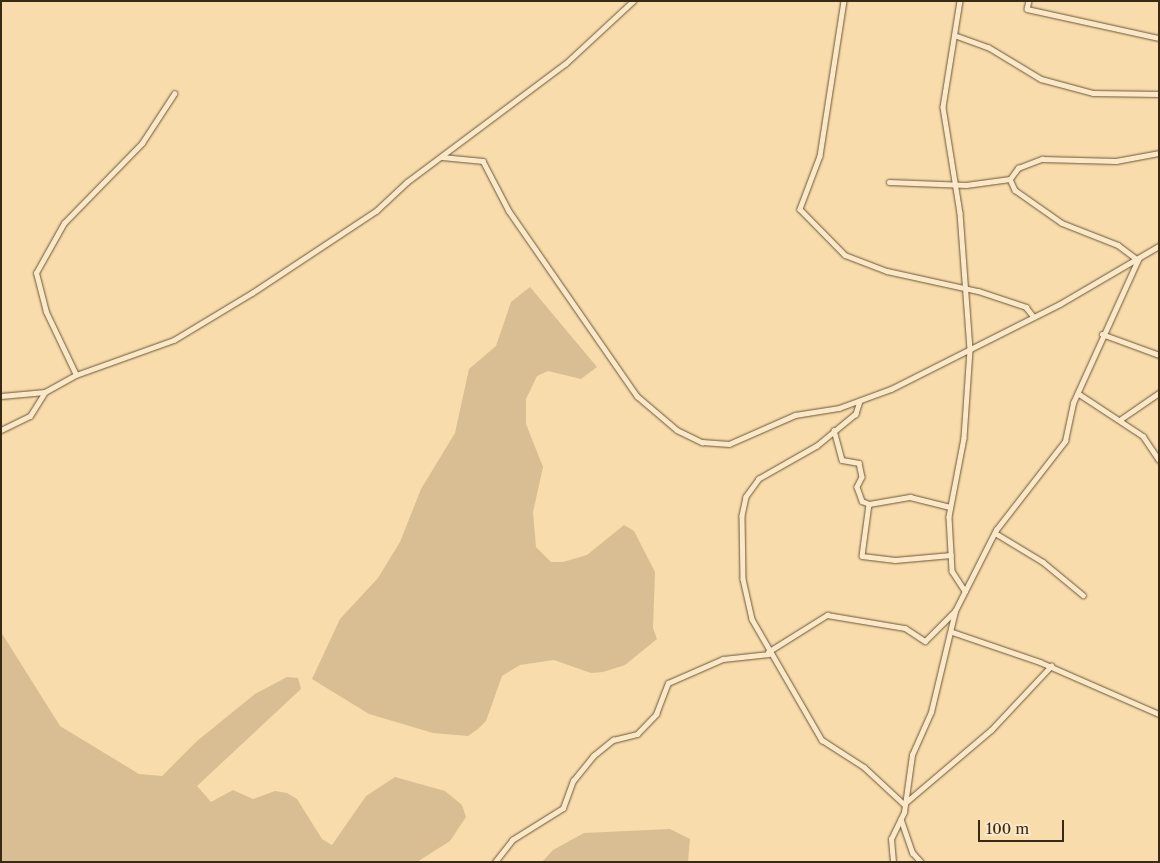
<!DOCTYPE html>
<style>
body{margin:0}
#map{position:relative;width:1160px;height:863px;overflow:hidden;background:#f8dcab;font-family:"Libre Caslon Text",serif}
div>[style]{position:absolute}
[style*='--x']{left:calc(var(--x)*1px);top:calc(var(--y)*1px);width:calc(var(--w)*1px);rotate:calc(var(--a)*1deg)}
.green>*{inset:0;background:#d8be92}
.roads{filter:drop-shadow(0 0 1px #6a563a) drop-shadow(0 0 1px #6a563a)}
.minor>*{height:4.5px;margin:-2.25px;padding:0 2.25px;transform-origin:2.25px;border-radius:2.25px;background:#fae8c8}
span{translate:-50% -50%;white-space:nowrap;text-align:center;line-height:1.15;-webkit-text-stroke:5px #fae8c8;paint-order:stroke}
.frame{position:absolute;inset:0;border:2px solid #3a2915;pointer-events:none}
.scale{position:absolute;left:978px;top:820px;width:86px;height:22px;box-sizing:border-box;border:2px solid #3a2915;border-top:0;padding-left:6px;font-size:15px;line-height:18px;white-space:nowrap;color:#3a2915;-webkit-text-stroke:4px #fae8c8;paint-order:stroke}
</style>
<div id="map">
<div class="green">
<i style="clip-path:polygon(530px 287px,597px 367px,581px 379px,548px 371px,537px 376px,526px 399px,526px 424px,543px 467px,533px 512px,536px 547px,551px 562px,563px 562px,587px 555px,624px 525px,634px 531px,655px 572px,653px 628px,657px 639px,625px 665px,603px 672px,591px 673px,554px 660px,520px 665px,502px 676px,486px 721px,478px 729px,468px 736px,433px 733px,369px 714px,312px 679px,340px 619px,378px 578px,400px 542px,421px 489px,455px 433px,469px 369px,496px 346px,511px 302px)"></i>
<i style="clip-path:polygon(1px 632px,60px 726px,139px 774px,162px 776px,197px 741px,255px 694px,287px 677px,298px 678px,301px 689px,197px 786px,211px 802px,233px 790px,253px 799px,275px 791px,287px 793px,297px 799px,322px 839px,332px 845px,366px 796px,395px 777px,445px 791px,462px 805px,466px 817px,450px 841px,417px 862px,1px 862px)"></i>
<i style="clip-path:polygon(670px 829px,690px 839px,688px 862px,542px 862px,553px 850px,584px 833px)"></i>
</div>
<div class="roads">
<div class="minor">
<i style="--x:844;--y:1;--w:157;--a:98.8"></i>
<i style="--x:820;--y:156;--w:57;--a:110.7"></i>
<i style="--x:800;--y:209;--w:64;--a:45.6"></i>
<i style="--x:845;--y:255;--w:45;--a:20.9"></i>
<i style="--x:887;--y:271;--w:93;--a:12.4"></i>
<i style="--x:978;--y:291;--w:51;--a:18.4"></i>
<i style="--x:1026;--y:307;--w:11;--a:52"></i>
<i style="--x:960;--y:1;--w:107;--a:99.1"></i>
<i style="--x:943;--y:107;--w:107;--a:80.9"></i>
<i style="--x:960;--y:213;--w:137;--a:85.8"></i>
<i style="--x:970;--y:350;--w:88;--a:93.9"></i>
<i style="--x:964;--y:438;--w:80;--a:100.8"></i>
<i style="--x:949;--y:517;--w:54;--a:86.8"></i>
<i style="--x:952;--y:571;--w:24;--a:57"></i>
<i style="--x:1029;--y:1;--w:8;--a:104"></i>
<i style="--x:1027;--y:9;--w:135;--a:12.4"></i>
<i style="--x:957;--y:36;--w:33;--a:20"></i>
<i style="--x:988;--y:47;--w:62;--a:31.1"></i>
<i style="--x:1041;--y:79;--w:54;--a:15.1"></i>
<i style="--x:1093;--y:93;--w:66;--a:0.9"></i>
<i style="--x:442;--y:157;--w:41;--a:5.6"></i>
<i style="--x:483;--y:161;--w:56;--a:62.5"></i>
<i style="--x:509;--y:211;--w:225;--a:55.3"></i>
<i style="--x:637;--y:396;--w:52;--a:40.4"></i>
<i style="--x:677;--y:430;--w:28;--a:26"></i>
<i style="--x:702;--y:442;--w:27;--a:4"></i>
<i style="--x:729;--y:444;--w:72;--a:-23.7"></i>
<i style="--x:795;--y:415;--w:45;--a:-9"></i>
<i style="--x:839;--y:408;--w:55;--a:-20.1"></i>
<i style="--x:891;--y:389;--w:189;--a:-26.7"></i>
<i style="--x:1060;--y:304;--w:115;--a:-30.4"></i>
<i style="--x:1010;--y:179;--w:12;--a:66"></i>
<i style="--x:1015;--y:190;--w:57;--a:35.1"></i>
<i style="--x:1062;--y:223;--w:60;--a:21.4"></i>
<i style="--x:1118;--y:245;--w:25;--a:37"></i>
<i style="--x:889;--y:182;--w:77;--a:2.2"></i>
<i style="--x:966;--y:185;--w:44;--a:-7.8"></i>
<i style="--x:1010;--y:179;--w:14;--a:-54"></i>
<i style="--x:1018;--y:168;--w:26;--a:-21"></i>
<i style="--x:1042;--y:159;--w:74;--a:1.5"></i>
<i style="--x:1116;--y:161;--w:44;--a:-10.5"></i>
<i style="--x:1102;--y:334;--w:61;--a:20.2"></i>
<i style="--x:76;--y:375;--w:70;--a:-115.5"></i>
<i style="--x:46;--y:312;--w:40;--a:-104.4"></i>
<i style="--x:36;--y:273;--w:57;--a:-60.8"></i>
<i style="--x:64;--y:223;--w:112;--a:-45.7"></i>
<i style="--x:142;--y:143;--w:59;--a:-56.9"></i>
<i style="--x:1079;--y:394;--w:77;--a:33.3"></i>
<i style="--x:1143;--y:436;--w:29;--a:56"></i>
<i style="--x:1;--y:396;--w:44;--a:-5.2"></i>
<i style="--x:45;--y:392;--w:35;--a:-29"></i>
<i style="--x:76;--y:375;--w:104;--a:-19.7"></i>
<i style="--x:174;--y:340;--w:91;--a:-31.1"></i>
<i style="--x:252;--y:293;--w:149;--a:-33.5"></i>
<i style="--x:376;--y:211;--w:42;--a:-43.1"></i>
<i style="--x:407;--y:182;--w:197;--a:-36.8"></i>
<i style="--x:565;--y:64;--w:93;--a:-42.8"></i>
<i style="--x:860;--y:401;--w:14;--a:107"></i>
<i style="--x:856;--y:414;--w:50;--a:140.6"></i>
<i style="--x:817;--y:446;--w:67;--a:150.4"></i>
<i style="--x:759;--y:479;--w:22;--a:126"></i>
<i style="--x:746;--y:497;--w:19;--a:102"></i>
<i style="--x:742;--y:516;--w:63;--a:89.1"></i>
<i style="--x:743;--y:579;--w:41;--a:77.3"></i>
<i style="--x:752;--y:619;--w:140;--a:60"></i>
<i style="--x:822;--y:740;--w:50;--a:32.7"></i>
<i style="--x:864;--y:767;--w:54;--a:42.8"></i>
<i style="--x:904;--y:804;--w:114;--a:-40.4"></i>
<i style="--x:991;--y:730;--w:88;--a:-46.8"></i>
<i style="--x:1121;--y:419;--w:46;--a:-34.4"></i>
<i style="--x:1;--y:430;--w:32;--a:-26"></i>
<i style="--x:30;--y:416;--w:28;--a:-58"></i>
<i style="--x:834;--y:430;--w:31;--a:75"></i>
<i style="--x:842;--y:460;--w:17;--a:10"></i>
<i style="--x:859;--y:463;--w:14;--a:78"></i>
<i style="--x:862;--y:477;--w:11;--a:117"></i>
<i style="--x:857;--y:487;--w:15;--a:70"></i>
<i style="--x:862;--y:501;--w:8;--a:23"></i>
<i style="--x:869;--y:504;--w:42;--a:-9.7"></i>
<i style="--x:910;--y:497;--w:41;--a:14"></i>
<i style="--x:869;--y:504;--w:52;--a:97.7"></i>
<i style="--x:862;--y:556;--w:33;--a:7"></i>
<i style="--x:895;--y:560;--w:56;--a:-5.1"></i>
<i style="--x:995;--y:533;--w:56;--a:31.1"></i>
<i style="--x:1043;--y:562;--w:52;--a:39.5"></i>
<i style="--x:952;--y:632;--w:93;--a:18.8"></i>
<i style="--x:1040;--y:662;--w:130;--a:23.6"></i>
<i style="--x:768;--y:652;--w:70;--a:-32.1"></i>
<i style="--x:827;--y:615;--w:79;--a:9.5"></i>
<i style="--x:905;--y:628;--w:24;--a:33"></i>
<i style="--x:925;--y:641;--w:42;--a:-45"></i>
<i style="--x:901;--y:819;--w:36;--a:71"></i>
<i style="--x:913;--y:853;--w:12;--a:48"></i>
<i style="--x:495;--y:862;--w:28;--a:-52"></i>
<i style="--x:512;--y:840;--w:60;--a:-32.1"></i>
<i style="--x:563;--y:808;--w:29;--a:-70"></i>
<i style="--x:573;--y:781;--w:32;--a:-51"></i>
<i style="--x:593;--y:756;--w:26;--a:-39"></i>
<i style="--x:613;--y:740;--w:25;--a:-14"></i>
<i style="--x:637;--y:734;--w:28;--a:-46"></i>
<i style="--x:656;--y:714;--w:33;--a:-69"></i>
<i style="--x:668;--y:683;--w:60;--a:-23.6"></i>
<i style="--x:723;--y:659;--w:46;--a:-6.2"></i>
<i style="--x:893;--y:862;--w:23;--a:-95"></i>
<i style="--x:891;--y:839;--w:30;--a:-64"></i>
<i style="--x:904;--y:812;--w:58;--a:-82"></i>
<i style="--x:912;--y:755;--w:47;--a:-66.2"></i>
<i style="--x:931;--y:712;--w:104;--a:-76.6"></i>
<i style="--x:955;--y:611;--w:91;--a:-63.2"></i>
<i style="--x:996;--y:530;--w:113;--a:-52.2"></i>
<i style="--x:1065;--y:441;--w:39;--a:-78"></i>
<i style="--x:1073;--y:403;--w:157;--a:-65.6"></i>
</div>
</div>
<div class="frame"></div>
<div class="scale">100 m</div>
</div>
